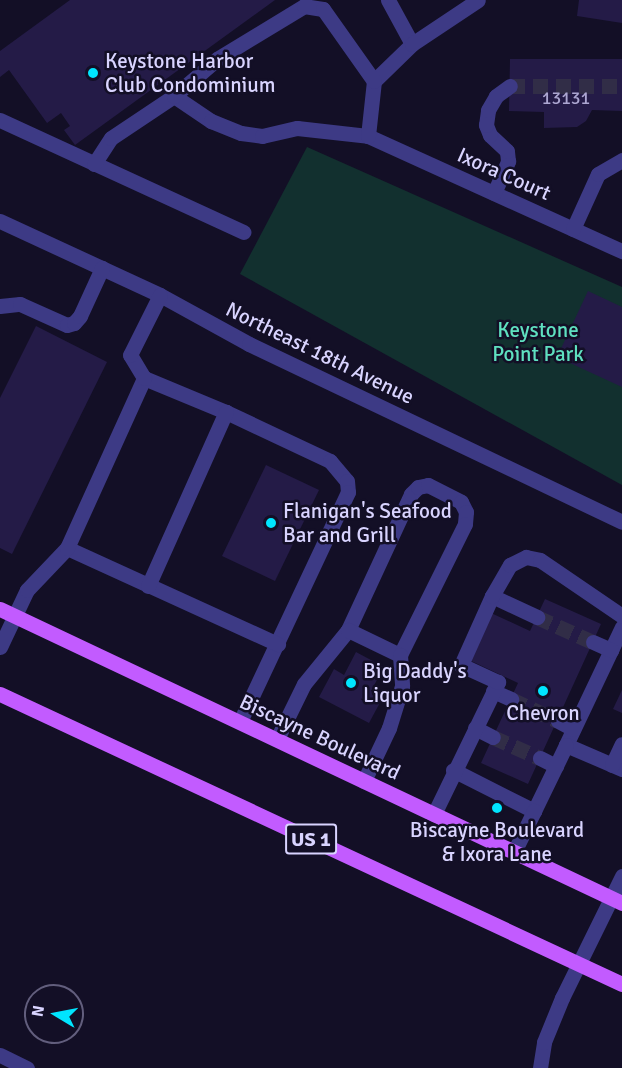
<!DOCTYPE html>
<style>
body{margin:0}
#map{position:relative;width:622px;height:1068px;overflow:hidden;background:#130f26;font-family:Signika,sans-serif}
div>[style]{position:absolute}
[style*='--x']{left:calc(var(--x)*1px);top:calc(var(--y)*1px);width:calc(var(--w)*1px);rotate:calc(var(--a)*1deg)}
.green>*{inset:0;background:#12302f}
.building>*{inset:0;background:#241b47}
.minor-tunnel>*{height:15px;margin-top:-7.5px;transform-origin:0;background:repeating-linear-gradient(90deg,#312d47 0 15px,transparent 0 23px)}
.minor>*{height:15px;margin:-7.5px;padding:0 7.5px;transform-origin:7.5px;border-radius:7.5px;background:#3d3a85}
.major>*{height:15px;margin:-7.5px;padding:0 7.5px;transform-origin:7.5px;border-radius:7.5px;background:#c25bff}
.dots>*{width:16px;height:16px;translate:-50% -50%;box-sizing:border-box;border:3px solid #130f26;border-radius:50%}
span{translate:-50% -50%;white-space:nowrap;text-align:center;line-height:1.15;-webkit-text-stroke:5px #130f26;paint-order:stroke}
.number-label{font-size:18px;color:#aca6d1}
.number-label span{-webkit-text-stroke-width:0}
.shield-label span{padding:2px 4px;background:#130f26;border:2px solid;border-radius:4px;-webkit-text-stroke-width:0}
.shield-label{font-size:20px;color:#d9d4ff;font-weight:700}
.poi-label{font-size:21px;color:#d9d4ff}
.left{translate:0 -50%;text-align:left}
.street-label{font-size:21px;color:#d9d4ff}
.park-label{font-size:21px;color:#5fe0c0}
.north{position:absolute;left:24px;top:984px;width:60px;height:60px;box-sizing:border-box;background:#130f26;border:2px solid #625e7d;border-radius:50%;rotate:280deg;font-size:16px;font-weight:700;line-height:24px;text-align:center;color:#d9d4ff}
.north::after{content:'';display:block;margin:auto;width:21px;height:27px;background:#00e5ff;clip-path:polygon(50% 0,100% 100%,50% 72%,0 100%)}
</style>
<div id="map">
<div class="green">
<i style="clip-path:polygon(307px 147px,622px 287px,622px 485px,240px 274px)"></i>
</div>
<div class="building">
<i style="clip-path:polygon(70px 0,275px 0,75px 145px,64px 130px,70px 126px,61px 113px,47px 123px,9px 70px,0 77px,0 51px)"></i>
<i style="clip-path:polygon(579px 0,622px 0,622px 23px,577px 16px)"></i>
<i style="clip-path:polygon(510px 59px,622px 59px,622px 111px,592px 110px,586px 121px,577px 127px,544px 128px,544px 112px,509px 111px)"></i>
<i style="clip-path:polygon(588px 291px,622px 307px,622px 387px,557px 357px)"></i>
<i style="clip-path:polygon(36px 326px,107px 362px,12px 554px,0 548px,0 398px)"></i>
<i style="clip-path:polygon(266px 465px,319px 490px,275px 581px,222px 556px)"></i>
<i style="clip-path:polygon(545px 599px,601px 624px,528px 784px,481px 763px,518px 683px,469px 660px,491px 613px,530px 631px)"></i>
<i style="clip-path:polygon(356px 652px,384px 667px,371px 691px,383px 697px,369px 723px,319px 697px,334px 669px,344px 675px)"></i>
<i style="clip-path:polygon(622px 690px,622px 713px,613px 709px)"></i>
</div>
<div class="minor-tunnel">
<i style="--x:510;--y:86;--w:112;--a:0"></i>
<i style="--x:537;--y:617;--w:61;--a:24.1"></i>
<i style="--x:511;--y:699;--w:52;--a:25.1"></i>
<i style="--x:493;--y:737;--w:51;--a:24.1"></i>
</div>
<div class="minor">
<i style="--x:388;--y:0;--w:50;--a:61.4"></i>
<i style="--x:174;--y:96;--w:45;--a:34"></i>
<i style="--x:211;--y:121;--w:32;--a:22"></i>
<i style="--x:241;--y:133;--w:21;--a:8"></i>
<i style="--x:262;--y:136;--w:36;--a:-13"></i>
<i style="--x:297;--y:128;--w:71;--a:6.4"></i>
<i style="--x:368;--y:136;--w:279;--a:24.4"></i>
<i style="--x:0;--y:120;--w:268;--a:24.7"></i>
<i style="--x:368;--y:136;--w:55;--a:-83.8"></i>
<i style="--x:374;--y:81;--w:53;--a:-44.2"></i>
<i style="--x:412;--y:44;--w:79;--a:-33.7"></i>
<i style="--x:94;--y:164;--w:31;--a:-57"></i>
<i style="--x:111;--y:138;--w:76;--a:-33.7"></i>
<i style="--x:174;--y:96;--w:57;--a:-40.7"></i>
<i style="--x:217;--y:59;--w:102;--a:-31.3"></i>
<i style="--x:304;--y:6;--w:19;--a:9"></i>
<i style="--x:323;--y:9;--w:88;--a:54.7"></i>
<i style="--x:494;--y:193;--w:35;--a:-66"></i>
<i style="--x:508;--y:161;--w:10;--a:-96"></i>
<i style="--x:507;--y:151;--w:23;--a:-137"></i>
<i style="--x:490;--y:135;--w:11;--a:-112"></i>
<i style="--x:486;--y:125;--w:15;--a:-82"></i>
<i style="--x:488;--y:110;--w:16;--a:-60"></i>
<i style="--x:496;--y:96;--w:17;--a:-36"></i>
<i style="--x:0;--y:221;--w:176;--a:24.8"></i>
<i style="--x:160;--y:295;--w:102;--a:28.8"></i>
<i style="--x:249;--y:344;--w:413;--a:25.5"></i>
<i style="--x:573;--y:229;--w:60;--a:-65.6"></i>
<i style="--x:598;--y:174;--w:28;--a:-30"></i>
<i style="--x:0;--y:306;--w:20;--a:-6"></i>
<i style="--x:20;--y:304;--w:51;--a:24.1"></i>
<i style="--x:67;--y:325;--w:7;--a:-16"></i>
<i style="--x:74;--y:323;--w:9;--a:-49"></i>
<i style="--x:80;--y:316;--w:53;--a:-65.4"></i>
<i style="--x:144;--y:378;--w:89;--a:22.5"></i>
<i style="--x:226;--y:412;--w:115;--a:25.2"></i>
<i style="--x:330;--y:461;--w:26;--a:50"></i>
<i style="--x:347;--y:481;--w:11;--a:85"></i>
<i style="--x:348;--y:492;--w:254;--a:115.2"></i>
<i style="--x:67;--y:548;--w:232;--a:24.5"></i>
<i style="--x:148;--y:586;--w:191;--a:-65.9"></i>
<i style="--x:492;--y:596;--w:50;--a:25"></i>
<i style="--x:622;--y:627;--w:131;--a:115.4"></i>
<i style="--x:566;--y:745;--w:61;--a:23.2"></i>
<i style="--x:348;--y:630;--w:150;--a:-65.1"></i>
<i style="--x:411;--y:494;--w:10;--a:-45"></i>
<i style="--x:418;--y:487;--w:10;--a:-11"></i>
<i style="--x:428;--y:485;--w:37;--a:27"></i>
<i style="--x:461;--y:502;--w:11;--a:63"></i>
<i style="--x:466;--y:512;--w:12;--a:95"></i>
<i style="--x:465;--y:524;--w:146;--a:116.4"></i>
<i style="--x:593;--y:642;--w:20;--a:24"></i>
<i style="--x:0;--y:647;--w:63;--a:-64.7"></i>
<i style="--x:27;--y:590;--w:58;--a:-46.4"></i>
<i style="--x:67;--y:548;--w:187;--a:-65.6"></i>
<i style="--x:144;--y:378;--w:27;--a:-121"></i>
<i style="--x:130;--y:355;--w:67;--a:-63.4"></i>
<i style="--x:493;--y:691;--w:20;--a:24"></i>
<i style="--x:558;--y:721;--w:17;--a:28"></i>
<i style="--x:475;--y:728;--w:20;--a:27"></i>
<i style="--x:277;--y:739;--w:61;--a:-63.9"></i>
<i style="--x:304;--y:684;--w:70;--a:-50.8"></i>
<i style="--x:348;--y:630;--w:58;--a:25.7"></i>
<i style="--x:400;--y:655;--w:31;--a:86"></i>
<i style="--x:402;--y:686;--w:44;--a:107.2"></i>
<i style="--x:389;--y:728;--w:59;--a:115.3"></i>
<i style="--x:540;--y:758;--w:18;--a:27"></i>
<i style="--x:612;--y:765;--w:23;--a:-65"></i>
<i style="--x:453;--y:770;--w:91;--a:26.8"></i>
<i style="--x:534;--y:811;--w:73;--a:-64.1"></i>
<i style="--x:434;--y:814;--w:147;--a:-64.1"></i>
<i style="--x:498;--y:682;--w:41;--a:-155.3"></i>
<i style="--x:461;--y:665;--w:76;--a:-65.8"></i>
<i style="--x:492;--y:596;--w:36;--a:-60"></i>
<i style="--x:510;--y:565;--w:18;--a:-27"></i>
<i style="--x:526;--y:557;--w:14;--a:12"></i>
<i style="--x:540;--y:560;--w:99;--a:34.3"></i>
<i style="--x:514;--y:852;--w:46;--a:-64"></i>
<i style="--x:0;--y:1055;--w:30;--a:26"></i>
<i style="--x:540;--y:1068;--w:26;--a:-81"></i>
<i style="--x:544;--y:1042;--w:48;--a:-67.8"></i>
<i style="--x:562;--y:998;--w:136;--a:-63.8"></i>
</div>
<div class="major">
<i style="--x:0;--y:609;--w:688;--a:25.3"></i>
<i style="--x:0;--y:694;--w:686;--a:25"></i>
</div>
<div class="dots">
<i style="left:93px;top:73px;background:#00e5ff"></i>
<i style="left:271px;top:523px;background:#00e5ff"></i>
<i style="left:351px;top:683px;background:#00e5ff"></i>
<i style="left:543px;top:691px;background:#00e5ff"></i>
<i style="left:497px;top:808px;background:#00e5ff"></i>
</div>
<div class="number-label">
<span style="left:566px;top:98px">13131</span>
</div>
<div class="shield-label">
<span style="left:311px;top:839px">US 1</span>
</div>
<div class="poi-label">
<span class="left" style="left:105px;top:73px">Keystone Harbor<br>Club Condominium</span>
<span class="left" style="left:283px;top:523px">Flanigan's Seafood<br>Bar and Grill</span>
<span class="left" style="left:363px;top:683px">Big Daddy's<br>Liquor</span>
<span style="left:543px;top:713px">Chevron</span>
<span style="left:497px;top:842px">Biscayne Boulevard<br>&amp; Ixora Lane</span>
</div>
<div class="street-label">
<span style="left:504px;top:174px;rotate:24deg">Ixora Court</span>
<span style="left:320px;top:353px;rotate:26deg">Northeast 18th Avenue</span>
<span style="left:320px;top:737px;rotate:25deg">Biscayne Boulevard</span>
</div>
<div class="park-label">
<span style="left:538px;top:342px">Keystone<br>Point Park</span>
</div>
<div class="north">N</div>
</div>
